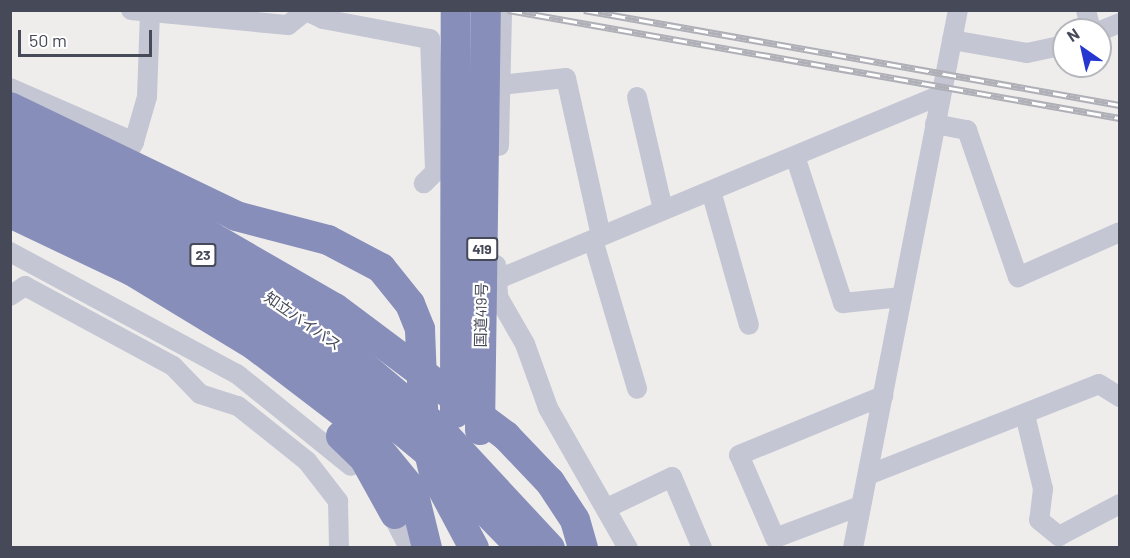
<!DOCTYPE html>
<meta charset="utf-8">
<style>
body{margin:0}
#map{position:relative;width:1130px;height:558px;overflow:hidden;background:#efedec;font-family:Barlow,"Noto Sans JP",sans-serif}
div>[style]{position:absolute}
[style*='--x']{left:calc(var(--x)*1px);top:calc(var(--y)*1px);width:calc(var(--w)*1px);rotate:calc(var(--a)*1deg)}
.minor>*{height:20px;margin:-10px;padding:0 10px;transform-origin:10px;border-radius:10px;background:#c4c7d3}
.highway>*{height:30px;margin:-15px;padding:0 15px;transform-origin:15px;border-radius:15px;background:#878eb9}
.rail>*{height:7px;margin-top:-3.5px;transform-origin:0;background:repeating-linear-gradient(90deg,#fff 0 14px,#afafb7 0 28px);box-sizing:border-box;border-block:2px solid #afafb7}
span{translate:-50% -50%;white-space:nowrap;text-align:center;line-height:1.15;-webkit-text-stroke:4.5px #fff;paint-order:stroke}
.shield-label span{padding:2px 4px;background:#fff;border:2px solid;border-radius:4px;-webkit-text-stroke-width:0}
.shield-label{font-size:14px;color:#464a58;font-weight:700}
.street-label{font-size:15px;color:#464a58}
.frame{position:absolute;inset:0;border:12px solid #464a58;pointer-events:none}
.north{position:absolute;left:1052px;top:18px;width:60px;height:60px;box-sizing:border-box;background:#fff;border:2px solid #b5b7bc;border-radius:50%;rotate:326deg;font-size:16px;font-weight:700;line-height:24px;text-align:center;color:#464a58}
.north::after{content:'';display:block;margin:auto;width:21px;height:27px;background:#2536d1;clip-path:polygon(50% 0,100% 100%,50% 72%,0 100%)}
.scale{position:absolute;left:18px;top:30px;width:134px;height:27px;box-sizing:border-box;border:3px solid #464a58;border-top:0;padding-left:8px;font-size:18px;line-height:21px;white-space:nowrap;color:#464a58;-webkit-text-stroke:4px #fff;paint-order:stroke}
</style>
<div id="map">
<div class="minor">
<i style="--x:131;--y:10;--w:158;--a:5.5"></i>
<i style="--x:288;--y:25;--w:24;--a:-38"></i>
<i style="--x:1086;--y:10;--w:21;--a:76"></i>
<i style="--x:306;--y:11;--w:19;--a:25"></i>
<i style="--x:323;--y:19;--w:109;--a:10.6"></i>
<i style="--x:430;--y:39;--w:133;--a:87.8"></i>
<i style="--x:435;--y:172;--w:16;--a:135"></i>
<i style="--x:1100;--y:31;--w:22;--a:-22"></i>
<i style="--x:952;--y:40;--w:76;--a:9.8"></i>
<i style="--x:1027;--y:53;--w:38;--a:-12"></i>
<i style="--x:500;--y:85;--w:66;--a:-6.1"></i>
<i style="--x:566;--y:78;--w:162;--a:77.5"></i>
<i style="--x:10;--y:88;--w:135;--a:23.5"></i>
<i style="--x:637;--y:97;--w:116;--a:77"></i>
<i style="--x:935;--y:124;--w:33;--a:11"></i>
<i style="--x:967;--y:130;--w:156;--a:70.9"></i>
<i style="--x:1018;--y:277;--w:111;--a:-23.8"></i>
<i style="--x:499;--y:146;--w:136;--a:-88.7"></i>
<i style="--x:795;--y:156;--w:155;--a:71.9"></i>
<i style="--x:843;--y:303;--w:59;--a:-5.8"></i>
<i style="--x:117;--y:172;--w:34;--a:-60"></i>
<i style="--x:134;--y:142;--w:47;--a:-73.9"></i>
<i style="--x:147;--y:97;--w:84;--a:-88"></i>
<i style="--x:711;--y:191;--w:139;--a:74.2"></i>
<i style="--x:593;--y:240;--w:155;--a:73.5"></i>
<i style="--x:10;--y:252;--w:258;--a:28.3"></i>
<i style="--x:237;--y:374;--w:146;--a:38.9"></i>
<i style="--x:496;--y:265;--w:32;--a:86"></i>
<i style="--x:498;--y:297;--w:54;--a:60.1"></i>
<i style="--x:525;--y:344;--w:68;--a:70.2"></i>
<i style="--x:548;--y:408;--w:161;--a:60.3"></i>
<i style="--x:496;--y:280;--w:481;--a:-22.6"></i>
<i style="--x:10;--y:296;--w:18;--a:-34"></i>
<i style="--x:25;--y:286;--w:168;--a:28.4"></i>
<i style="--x:173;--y:366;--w:39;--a:46"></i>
<i style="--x:200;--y:394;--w:40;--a:18"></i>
<i style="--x:238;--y:406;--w:88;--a:38.6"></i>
<i style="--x:307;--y:461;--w:51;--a:52.2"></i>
<i style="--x:338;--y:501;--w:47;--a:88.8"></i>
<i style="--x:1025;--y:415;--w:76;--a:76.3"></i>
<i style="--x:1043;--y:489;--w:31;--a:97"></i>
<i style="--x:1039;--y:520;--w:26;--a:39"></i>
<i style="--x:1059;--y:536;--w:69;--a:-27.7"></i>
<i style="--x:868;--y:475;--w:248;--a:-21.5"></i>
<i style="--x:1099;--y:384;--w:25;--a:32"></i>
<i style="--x:387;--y:505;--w:48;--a:62.9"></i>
<i style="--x:860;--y:506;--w:91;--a:159.4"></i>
<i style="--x:775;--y:538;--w:90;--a:-113.4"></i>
<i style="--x:739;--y:455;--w:156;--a:-22.3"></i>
<i style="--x:607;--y:508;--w:72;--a:-25.5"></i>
<i style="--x:672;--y:477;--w:77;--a:67.1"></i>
<i style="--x:853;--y:548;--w:548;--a:-78.96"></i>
</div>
<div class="highway">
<i style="--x:10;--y:107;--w:251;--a:25.7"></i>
<i style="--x:236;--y:216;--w:95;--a:14.6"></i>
<i style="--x:328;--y:240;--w:60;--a:27.8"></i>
<i style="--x:381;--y:268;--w:46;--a:51.1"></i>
<i style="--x:410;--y:304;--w:27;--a:68"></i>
<i style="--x:420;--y:329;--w:102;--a:87.8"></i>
<i style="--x:424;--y:431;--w:43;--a:76.6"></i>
<i style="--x:434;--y:473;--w:85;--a:61.9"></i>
<i style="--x:10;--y:134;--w:127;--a:24.7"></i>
<i style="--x:125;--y:187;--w:242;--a:30"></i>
<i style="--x:335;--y:308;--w:214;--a:36.8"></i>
<i style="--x:506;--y:436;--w:64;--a:46.3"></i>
<i style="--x:550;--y:482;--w:45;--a:56.7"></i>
<i style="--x:575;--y:520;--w:29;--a:74"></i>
<i style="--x:10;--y:158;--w:176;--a:26"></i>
<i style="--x:168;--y:235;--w:184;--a:32.1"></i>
<i style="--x:324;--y:333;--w:155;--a:40"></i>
<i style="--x:443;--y:433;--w:157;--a:47.1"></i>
<i style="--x:10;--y:186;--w:171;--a:26.7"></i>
<i style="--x:163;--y:263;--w:178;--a:32.2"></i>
<i style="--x:314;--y:358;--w:151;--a:39.6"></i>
<i style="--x:430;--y:454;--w:132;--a:45.6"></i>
<i style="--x:10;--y:213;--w:135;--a:25.4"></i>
<i style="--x:132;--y:271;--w:143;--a:31.2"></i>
<i style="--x:254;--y:345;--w:132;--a:37.3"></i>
<i style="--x:359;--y:425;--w:85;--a:50.7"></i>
<i style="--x:413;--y:491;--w:59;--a:76.2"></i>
<i style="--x:455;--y:413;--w:403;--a:-89.9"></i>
<i style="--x:480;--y:430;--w:420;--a:-89.2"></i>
<i style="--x:341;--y:436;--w:32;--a:44"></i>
<i style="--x:364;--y:458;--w:64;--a:61"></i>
</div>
<div class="rail">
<i style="--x:508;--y:10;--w:621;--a:10.01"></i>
<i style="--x:584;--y:10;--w:544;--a:10.05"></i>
</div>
<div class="shield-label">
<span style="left:482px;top:249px">419</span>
<span style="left:203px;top:255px">23</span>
</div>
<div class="street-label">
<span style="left:481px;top:315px;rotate:-89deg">国道419号</span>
<span style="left:303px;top:321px;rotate:35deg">知立バイパス</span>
</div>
<div class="frame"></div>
<div class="north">N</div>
<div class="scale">50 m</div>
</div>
